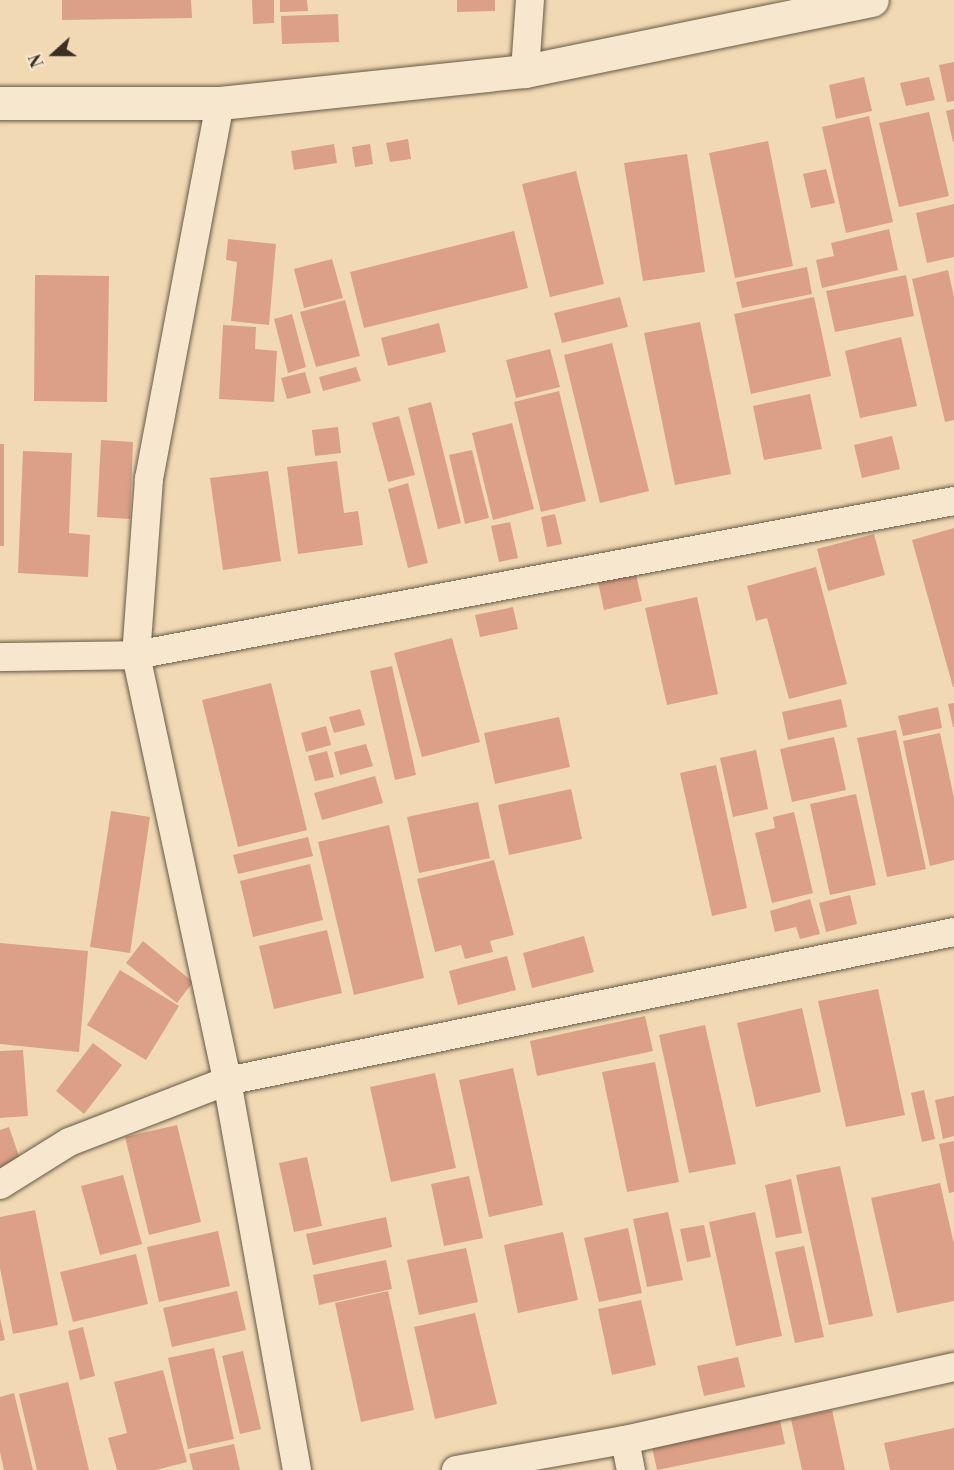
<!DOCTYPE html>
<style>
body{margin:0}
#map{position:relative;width:954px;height:1470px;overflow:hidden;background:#f1dab3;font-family:"Libre Bodoni",serif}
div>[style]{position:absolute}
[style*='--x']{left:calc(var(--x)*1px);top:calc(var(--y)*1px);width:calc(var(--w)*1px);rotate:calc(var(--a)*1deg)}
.building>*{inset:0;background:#dba085}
.roads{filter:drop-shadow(0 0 2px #685a47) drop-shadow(0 0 2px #685a47)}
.street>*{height:28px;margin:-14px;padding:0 14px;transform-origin:14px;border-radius:14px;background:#f6e7ce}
.secondary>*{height:33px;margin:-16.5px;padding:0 16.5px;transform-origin:16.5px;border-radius:16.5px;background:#f6e7ce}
span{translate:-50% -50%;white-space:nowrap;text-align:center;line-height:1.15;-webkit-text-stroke:4.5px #f6e7ce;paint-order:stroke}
.north{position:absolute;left:24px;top:24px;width:60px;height:60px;-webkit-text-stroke:4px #f6e7ce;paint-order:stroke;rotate:249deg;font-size:16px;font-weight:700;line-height:24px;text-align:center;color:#3a2f23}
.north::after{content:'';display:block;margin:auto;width:21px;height:27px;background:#3a2f23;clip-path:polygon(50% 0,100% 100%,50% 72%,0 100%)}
</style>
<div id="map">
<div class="building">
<i style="clip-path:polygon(62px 0,191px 0,192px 18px,62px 20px)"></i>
<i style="clip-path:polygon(252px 0,274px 0,274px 23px,253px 24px)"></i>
<i style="clip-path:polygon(280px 0,307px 0,308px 11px,280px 12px)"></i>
<i style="clip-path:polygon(457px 0,495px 0,495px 11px,457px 12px)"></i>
<i style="clip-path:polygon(338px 14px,339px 42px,282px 44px,281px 16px)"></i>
<i style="clip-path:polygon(954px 62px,954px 101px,947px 102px,939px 65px)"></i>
<i style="clip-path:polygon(864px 77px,872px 111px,836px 119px,829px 85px)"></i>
<i style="clip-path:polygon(929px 77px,935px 100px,906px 106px,900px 83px)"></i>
<i style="clip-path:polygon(954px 109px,954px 142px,953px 142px,946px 111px)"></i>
<i style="clip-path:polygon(929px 112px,949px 196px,899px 207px,879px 123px)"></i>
<i style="clip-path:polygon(869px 116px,893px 222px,846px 233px,822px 127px)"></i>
<i style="clip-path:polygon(408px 139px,411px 159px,390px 162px,386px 143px)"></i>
<i style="clip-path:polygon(768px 141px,793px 266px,735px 278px,709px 153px)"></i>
<i style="clip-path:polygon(334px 144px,337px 163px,294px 170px,291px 151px)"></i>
<i style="clip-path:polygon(370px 144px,373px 164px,355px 167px,352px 147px)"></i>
<i style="clip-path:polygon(687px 154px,705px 272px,643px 281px,624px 163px)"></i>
<i style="clip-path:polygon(826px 169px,835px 203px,811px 208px,803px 174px)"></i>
<i style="clip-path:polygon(576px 171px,604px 284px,550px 297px,522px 184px)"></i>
<i style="clip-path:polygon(954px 204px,954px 257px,927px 263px,916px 213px)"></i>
<i style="clip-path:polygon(889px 229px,898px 270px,822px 288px,816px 260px,834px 256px,831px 243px)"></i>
<i style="clip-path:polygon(514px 231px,528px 288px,364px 328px,350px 272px)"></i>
<i style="clip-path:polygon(228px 239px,276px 244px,269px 325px,231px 321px,237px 262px,226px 260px)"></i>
<i style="clip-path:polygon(332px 259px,343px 298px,304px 308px,294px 269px)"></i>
<i style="clip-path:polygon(807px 267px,812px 294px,742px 308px,736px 282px)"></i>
<i style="clip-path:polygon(948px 270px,954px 297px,954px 420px,945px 422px,912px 279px)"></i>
<i style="clip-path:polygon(35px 275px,109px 276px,107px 402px,34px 401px)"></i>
<i style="clip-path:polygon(906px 275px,914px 316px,835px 332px,826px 291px)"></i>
<i style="clip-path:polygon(620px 297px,628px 327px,562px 343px,554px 313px)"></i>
<i style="clip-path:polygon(814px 297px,831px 376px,751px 394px,734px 314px)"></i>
<i style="clip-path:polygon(345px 300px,360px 356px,316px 367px,300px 312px)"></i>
<i style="clip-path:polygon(292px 314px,306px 367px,288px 373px,274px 319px)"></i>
<i style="clip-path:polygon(700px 322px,731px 474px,675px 485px,644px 333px)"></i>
<i style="clip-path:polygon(439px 323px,446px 352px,388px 366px,381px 338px)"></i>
<i style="clip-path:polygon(223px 325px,256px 327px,255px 349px,277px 351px,274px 402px,219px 399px)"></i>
<i style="clip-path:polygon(901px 337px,917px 406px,860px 418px,845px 351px)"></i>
<i style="clip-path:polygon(612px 343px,649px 491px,600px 503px,564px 355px)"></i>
<i style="clip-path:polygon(550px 349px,560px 387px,516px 398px,506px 360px)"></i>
<i style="clip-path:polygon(356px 367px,361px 381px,323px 391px,319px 377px)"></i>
<i style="clip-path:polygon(305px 372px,311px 393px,287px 399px,281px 378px)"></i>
<i style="clip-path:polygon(559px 391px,586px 501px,541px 512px,514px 402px)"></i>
<i style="clip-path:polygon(810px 394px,822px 449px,764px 460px,753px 406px)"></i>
<i style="clip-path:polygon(431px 402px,461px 523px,438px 529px,408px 408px)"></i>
<i style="clip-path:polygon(399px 416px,415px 475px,388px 482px,372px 423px)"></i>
<i style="clip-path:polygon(512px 423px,534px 509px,493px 520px,472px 433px)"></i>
<i style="clip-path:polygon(338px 427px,341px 453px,315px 456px,312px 430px)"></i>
<i style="clip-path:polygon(892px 436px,900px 469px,862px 478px,854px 445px)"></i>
<i style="clip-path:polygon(101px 440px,133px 442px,130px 519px,97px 517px)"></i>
<i style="clip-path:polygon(0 444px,4px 444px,4px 546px,0 546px)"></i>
<i style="clip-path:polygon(472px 450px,489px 518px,465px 524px,449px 455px)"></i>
<i style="clip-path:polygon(23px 451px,72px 453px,69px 533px,90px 535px,88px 577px,18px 573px)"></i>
<i style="clip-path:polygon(337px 461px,344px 513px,358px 511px,363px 545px,298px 554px,287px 467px)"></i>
<i style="clip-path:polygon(268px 471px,281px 561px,223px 570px,210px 478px)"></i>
<i style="clip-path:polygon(408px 483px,428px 563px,408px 568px,388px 489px)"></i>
<i style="clip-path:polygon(555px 514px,562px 544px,547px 547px,541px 517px)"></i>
<i style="clip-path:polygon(510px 522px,518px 558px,499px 562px,491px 526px)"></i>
<i style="clip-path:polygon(954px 528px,954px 687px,953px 687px,912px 540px)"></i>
<i style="clip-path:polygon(874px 534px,885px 575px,828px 591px,817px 549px)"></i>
<i style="clip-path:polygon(816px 567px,847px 684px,789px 699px,767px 618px,756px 621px,747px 586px)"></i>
<i style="clip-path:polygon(636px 574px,642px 601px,604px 610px,598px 582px)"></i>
<i style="clip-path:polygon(697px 597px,718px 694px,667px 705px,645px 608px)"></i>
<i style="clip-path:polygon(513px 607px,518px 629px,480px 637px,475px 615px)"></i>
<i style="clip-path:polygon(452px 638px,480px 742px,422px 757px,394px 653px)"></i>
<i style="clip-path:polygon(392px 666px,416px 775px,395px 780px,370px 671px)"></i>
<i style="clip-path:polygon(271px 683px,307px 830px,238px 847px,202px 700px)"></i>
<i style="clip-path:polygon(841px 699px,847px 727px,788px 740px,782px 712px)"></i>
<i style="clip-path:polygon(954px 703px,954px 727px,953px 727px,948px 704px)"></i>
<i style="clip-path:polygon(938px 707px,942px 728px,903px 736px,898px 716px)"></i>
<i style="clip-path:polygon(360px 709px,365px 725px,334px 733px,329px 717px)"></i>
<i style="clip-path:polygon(559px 717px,570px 767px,495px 784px,484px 733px)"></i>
<i style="clip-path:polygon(326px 726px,331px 745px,306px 752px,301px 733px)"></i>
<i style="clip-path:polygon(896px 730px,926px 869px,887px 877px,857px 738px)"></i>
<i style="clip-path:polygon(940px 733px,954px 798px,954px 860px,930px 866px,903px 741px)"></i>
<i style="clip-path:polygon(834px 737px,846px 790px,792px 802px,780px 749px)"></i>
<i style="clip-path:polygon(366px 744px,373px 766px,340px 775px,334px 752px)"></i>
<i style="clip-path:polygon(756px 750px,768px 809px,733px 817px,720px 758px)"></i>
<i style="clip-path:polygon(327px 751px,334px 777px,315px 781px,308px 756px)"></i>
<i style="clip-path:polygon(716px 765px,747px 908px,712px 916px,680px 773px)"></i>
<i style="clip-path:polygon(375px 776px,383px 803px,322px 820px,314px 793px)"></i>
<i style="clip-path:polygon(571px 789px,582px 839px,509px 855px,498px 805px)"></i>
<i style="clip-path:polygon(856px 794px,876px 885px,830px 895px,810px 804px)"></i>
<i style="clip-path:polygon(478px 802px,490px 858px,419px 873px,407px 817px)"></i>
<i style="clip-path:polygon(111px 811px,150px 817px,130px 953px,90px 947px)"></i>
<i style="clip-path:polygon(794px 812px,813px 893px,772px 903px,755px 833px,775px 828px,773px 817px)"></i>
<i style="clip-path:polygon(389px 825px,424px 978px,354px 995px,318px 842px)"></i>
<i style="clip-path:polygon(308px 837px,313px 856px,238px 874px,233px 855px)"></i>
<i style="clip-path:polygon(494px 860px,514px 935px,490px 941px,493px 952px,465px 959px,461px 945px,435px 952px,417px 879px)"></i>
<i style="clip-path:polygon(310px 864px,323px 920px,253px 937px,240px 881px)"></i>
<i style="clip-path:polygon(850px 895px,857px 924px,826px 932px,819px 903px)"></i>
<i style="clip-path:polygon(810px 899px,820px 934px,800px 939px,796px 927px,775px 932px,770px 911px)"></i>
<i style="clip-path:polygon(327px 930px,342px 993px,274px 1009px,259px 946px)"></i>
<i style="clip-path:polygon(584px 936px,594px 972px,532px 988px,523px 953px)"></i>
<i style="clip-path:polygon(143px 941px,193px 982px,177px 1003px,126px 963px)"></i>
<i style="clip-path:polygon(0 943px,88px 951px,79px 1052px,0 1044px)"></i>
<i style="clip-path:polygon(507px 956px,516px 990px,458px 1005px,449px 971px)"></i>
<i style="clip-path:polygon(120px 970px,179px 1006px,146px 1060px,87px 1025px)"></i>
<i style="clip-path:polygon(878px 989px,905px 1115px,846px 1127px,818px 1001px)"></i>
<i style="clip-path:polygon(802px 1008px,821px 1092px,756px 1107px,737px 1023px)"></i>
<i style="clip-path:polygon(645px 1016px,653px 1051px,537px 1076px,530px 1041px)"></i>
<i style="clip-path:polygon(705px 1025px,736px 1164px,689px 1173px,659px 1035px)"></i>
<i style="clip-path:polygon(93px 1043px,122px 1065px,84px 1114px,56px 1091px)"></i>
<i style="clip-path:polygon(23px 1050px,28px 1116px,0 1118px,0 1051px)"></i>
<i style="clip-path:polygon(655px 1062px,679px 1182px,627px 1192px,602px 1072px)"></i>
<i style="clip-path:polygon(513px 1068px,543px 1205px,489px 1217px,459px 1080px)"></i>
<i style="clip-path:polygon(435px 1073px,456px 1168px,391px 1182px,370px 1087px)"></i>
<i style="clip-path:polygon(924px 1090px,935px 1139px,922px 1142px,911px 1093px)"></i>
<i style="clip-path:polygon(954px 1096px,954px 1136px,943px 1139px,935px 1100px)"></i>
<i style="clip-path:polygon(177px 1125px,201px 1222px,149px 1235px,125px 1137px)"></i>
<i style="clip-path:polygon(9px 1127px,21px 1162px,0 1169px,0 1130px)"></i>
<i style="clip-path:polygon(954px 1141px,954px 1192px,949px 1193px,939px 1144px)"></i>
<i style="clip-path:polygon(307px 1157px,322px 1226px,294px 1232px,279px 1163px)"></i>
<i style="clip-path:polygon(840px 1166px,873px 1316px,829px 1325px,796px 1175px)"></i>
<i style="clip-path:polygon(123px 1175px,142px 1244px,100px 1255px,81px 1186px)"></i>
<i style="clip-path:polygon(469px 1176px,483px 1238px,444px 1246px,431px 1184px)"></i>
<i style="clip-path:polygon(791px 1179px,802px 1233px,776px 1238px,765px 1185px)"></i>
<i style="clip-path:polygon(940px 1183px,954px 1244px,954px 1301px,897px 1313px,871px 1198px)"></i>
<i style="clip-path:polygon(35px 1210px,58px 1325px,13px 1334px,0 1268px,0 1217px)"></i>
<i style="clip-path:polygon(668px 1212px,683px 1280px,647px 1287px,633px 1219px)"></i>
<i style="clip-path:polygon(755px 1212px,782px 1336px,736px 1346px,709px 1222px)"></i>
<i style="clip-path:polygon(386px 1217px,392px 1247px,313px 1265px,306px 1234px)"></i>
<i style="clip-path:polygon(704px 1225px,711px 1257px,687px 1262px,680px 1229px)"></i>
<i style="clip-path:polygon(628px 1228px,642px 1293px,599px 1302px,584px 1238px)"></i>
<i style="clip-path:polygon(218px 1231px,230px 1286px,159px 1302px,147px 1247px)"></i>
<i style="clip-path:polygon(563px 1232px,578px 1300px,518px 1313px,504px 1245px)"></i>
<i style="clip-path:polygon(804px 1246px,824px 1337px,795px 1343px,775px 1252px)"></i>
<i style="clip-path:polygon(466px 1248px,478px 1302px,419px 1315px,407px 1260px)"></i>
<i style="clip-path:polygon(136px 1254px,148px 1304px,73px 1322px,60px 1272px)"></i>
<i style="clip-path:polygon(386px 1260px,392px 1289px,319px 1305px,313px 1275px)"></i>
<i style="clip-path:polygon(237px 1291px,246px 1330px,172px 1347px,163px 1308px)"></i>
<i style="clip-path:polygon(388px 1291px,414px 1410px,361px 1422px,335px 1303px)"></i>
<i style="clip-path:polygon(641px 1300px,656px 1365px,612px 1375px,598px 1309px)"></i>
<i style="clip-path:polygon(475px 1313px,497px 1404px,435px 1419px,414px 1327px)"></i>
<i style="clip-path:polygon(0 1318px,5px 1340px,0 1341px)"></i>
<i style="clip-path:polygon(83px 1327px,95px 1376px,80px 1380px,68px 1331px)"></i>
<i style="clip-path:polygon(214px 1348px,234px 1439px,188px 1449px,168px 1358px)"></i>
<i style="clip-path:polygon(243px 1351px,261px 1429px,240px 1434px,222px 1356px)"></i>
<i style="clip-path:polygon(738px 1357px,745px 1387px,704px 1396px,697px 1366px)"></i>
<i style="clip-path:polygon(163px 1370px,187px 1462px,156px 1470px,117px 1470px,108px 1438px,127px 1433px,114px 1382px)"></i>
<i style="clip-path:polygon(68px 1382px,89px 1470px,37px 1470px,19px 1394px)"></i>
<i style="clip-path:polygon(14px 1393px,33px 1470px,4px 1470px,0 1452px,0 1397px)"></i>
<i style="clip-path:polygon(832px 1410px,845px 1470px,802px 1470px,791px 1419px)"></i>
<i style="clip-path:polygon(780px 1420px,785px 1444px,657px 1470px,652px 1447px)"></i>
<i style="clip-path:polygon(954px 1428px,954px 1470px,890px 1470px,884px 1443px)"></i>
<i style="clip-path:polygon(234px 1444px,240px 1470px,193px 1470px,189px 1454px)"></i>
</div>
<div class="roads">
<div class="street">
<i style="--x:525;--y:71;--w:71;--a:-86"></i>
<i style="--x:220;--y:103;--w:383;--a:100.7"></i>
<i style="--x:149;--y:479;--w:176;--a:94.2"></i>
<i style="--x:136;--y:655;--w:436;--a:77.9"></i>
<i style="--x:227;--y:1081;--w:395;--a:79.8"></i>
<i style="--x:0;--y:657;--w:136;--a:-0.8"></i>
<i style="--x:136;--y:655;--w:832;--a:-10.66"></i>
<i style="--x:0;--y:1185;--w:81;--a:-31.9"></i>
<i style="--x:69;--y:1142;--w:169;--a:-21.1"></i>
<i style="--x:227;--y:1081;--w:742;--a:-11.58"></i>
<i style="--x:625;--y:1440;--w:31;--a:79"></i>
<i style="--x:456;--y:1470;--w:172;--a:-10.1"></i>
<i style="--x:625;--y:1440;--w:337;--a:-12.5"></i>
</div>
<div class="secondary">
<i style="--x:0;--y:103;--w:220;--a:0"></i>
<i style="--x:220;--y:103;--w:307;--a:-6"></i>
<i style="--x:525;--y:71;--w:354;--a:-11.6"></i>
</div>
</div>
<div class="north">N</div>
</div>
